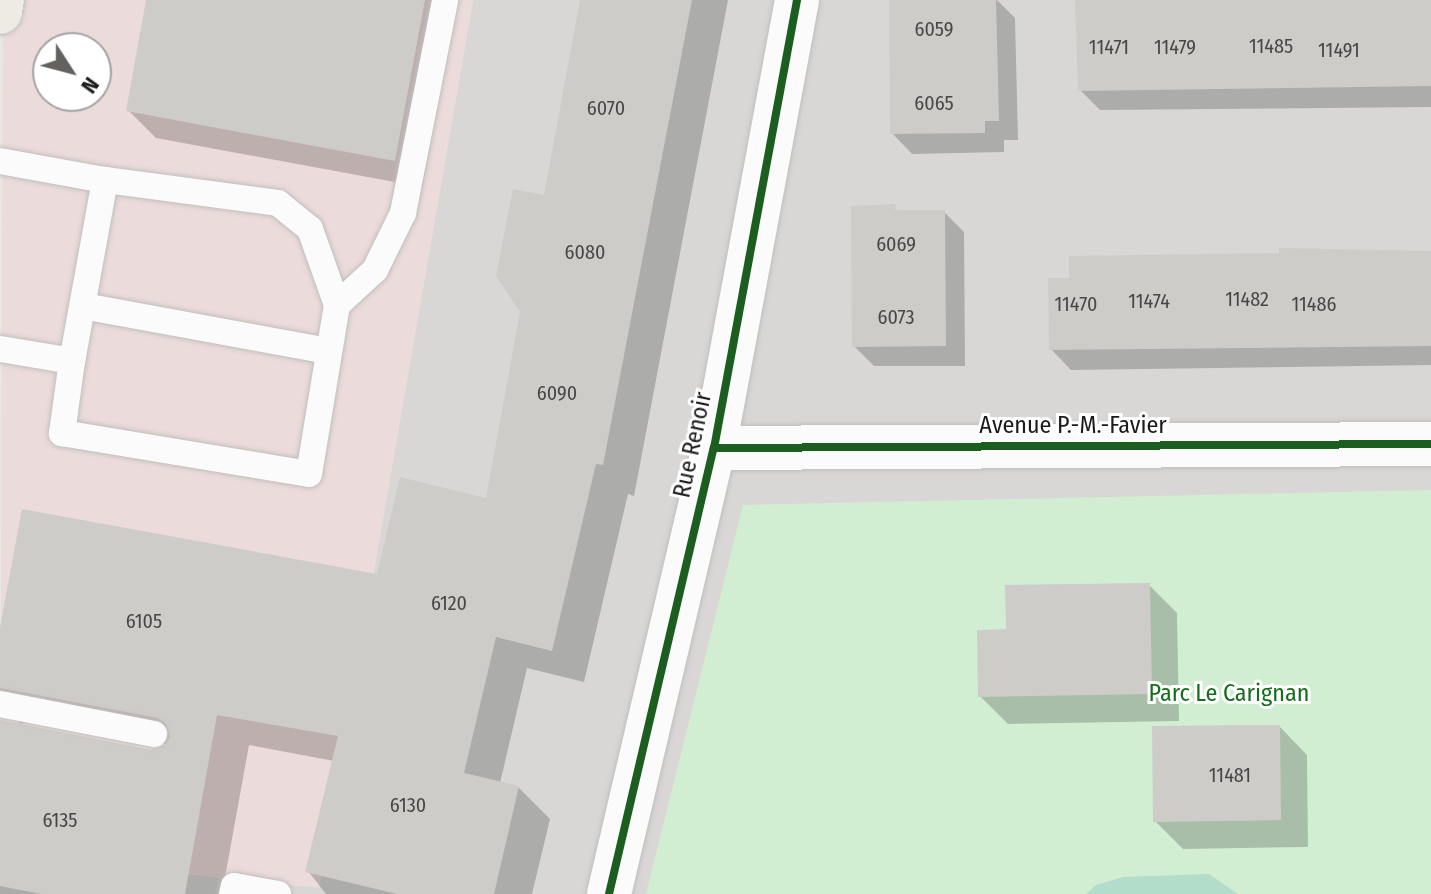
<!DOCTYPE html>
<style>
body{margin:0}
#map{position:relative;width:1431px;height:894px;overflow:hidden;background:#e9e7e4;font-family:"Fira Sans Condensed",sans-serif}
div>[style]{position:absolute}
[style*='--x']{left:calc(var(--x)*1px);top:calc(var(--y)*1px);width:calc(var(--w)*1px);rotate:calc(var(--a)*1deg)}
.residential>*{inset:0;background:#d8d7d5}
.commercial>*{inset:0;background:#ebdbda}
.park>*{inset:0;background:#d2eed2}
.pitch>*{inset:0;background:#b2ddcb}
.shadow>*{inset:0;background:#0003}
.building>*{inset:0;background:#ceccc9}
.roads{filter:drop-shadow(0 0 2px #c0bfbe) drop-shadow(0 0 2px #c0bfbe)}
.lane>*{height:26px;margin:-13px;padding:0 13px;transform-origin:13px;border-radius:13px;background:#fcfbfb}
.street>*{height:44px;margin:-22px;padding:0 22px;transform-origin:22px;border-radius:22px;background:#fcfbfb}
.primary>*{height:44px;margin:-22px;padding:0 22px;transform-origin:22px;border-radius:22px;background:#eeeae4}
.cycleway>*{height:8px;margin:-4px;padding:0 4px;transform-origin:4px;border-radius:4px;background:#1b5e20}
span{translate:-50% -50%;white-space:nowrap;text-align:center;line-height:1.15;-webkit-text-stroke:6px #fff;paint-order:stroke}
.number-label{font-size:20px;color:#484746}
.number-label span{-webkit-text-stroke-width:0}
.street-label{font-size:24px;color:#1b1b1b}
.park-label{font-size:24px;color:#146e1c}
.north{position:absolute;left:32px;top:32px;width:80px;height:80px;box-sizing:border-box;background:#fff;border:2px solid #a4a4a4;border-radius:50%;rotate:126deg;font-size:22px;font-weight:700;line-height:32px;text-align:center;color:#1b1b1b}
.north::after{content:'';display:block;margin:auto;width:28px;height:36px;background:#636261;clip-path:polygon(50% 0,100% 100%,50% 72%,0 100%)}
</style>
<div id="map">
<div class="residential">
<i style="clip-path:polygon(473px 0,1431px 0,1431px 894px,0 894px,0 855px,319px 887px)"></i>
</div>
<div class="commercial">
<i style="clip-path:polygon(evenodd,3px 0,473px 0,319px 888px,0 855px,3px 0,48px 48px,96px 48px,96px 96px,48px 96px,48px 48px)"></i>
</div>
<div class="park">
<i style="clip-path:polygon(1431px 490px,1431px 894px,646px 894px,743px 505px)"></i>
</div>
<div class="pitch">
<i style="clip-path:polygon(1209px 874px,1238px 894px,1086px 894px,1096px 885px,1123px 877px)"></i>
</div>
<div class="shadow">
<i style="clip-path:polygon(148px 0,458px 0,422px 187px,156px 138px,128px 110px)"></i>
<i style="clip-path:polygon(582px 0,728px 0,634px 496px,628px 494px,584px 682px,527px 668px,500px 783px,518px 787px,550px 819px,532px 894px,326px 894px,308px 871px,334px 761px,249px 745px,222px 894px,0 894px,0 722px,151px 752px,171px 745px,36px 719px,21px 724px,0 703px,0 639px,378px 576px,487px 500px)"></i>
<i style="clip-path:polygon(891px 0,997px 0,1015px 18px,1018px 140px,1004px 140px,1004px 152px,912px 154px,892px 133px)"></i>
<i style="clip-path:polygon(1077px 0,1431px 0,1431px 107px,1100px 110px,1080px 90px)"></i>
<i style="clip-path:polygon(853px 208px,944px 212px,964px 232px,965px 366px,874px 366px,854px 346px)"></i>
<i style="clip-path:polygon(1431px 253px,1431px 365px,1071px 370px,1051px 349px)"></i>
<i style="clip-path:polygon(1149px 585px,1177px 613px,1179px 721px,1008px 724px,980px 696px,1008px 631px)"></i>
<i style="clip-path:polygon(1280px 727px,1307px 755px,1308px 847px,1183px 849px,1155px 821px)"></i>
</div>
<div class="building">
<i style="clip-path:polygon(146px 0,425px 0,395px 161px,126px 111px)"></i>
<i style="clip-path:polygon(580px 0,692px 0,603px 465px,596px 464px,552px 651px,496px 637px,464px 773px,519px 786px,494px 894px,397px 894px,305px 872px,338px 736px,217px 715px,185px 894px,41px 894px,0 886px,0 720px,151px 750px,165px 745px,170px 736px,165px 723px,157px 718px,0 688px,0 627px,22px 509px,377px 574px,400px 477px,486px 498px,520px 312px,496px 276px,505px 229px,513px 189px,544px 195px)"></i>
<i style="clip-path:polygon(889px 0,996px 0,999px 121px,985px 121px,985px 133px,890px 134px)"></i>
<i style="clip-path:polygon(1075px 0,1431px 0,1431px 86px,1078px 91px)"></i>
<i style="clip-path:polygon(896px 204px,895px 210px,945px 210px,946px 346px,852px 347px,851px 206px)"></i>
<i style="clip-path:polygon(1279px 248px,1431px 251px,1431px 346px,1049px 350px,1048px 278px,1069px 278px,1069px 256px,1279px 253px)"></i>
<i style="clip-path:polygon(1150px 583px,1152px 694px,978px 697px,977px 630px,1006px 629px,1005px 585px)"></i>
<i style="clip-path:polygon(1248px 725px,1280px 725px,1281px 820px,1153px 822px,1152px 726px)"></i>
</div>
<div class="roads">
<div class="lane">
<i style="--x:0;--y:161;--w:107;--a:10.3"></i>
<i style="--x:105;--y:180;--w:184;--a:100.3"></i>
<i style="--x:72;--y:361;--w:73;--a:-170.5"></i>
<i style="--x:337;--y:305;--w:52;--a:-42.6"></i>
<i style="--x:375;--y:270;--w:64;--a:-63.8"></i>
<i style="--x:403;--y:213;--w:217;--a:-78.8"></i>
<i style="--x:83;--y:306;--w:250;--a:10.4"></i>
<i style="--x:72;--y:361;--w:73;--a:97.9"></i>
<i style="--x:62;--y:433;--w:250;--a:9.4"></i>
<i style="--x:309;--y:474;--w:171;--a:-80.6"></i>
<i style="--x:337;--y:305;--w:81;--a:-109.6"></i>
<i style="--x:310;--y:229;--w:41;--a:-140.9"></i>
<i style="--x:278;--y:203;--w:175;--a:-172.4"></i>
<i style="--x:0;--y:704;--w:157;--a:11"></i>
<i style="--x:232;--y:894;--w:8;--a:-76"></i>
<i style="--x:234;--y:886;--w:45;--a:10.3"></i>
</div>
<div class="street">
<i style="--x:714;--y:448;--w:717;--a:-0.32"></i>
<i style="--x:609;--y:894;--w:458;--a:-76.8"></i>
<i style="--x:714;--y:448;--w:456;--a:-79.5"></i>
</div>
<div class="primary">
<i style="--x:0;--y:12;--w:12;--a:-81"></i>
</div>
</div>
<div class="cycleway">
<i style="--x:714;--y:448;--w:717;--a:-0.32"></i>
<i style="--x:609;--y:894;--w:458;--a:-76.8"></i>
<i style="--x:714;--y:448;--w:456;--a:-79.5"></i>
</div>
<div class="number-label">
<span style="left:934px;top:29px">6059</span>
<span style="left:1271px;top:46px">11485</span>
<span style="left:1109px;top:47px">11471</span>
<span style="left:1175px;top:47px">11479</span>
<span style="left:1339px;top:50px">11491</span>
<span style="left:934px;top:103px">6065</span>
<span style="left:606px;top:108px">6070</span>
<span style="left:896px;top:244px">6069</span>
<span style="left:585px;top:252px">6080</span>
<span style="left:1247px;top:299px">11482</span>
<span style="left:1149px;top:301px">11474</span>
<span style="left:1076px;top:304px">11470</span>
<span style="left:1314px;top:304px">11486</span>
<span style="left:896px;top:317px">6073</span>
<span style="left:557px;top:393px">6090</span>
<span style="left:449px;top:603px">6120</span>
<span style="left:144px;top:621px">6105</span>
<span style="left:1230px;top:775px">11481</span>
<span style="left:408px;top:805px">6130</span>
<span style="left:60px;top:820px">6135</span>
</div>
<div class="street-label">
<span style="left:1073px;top:426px">Avenue P.-M.-Favier</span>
<span style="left:693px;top:445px;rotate:-78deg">Rue Renoir</span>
</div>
<div class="park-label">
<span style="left:1229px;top:694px">Parc Le Carignan</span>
</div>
<div class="north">N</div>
</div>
